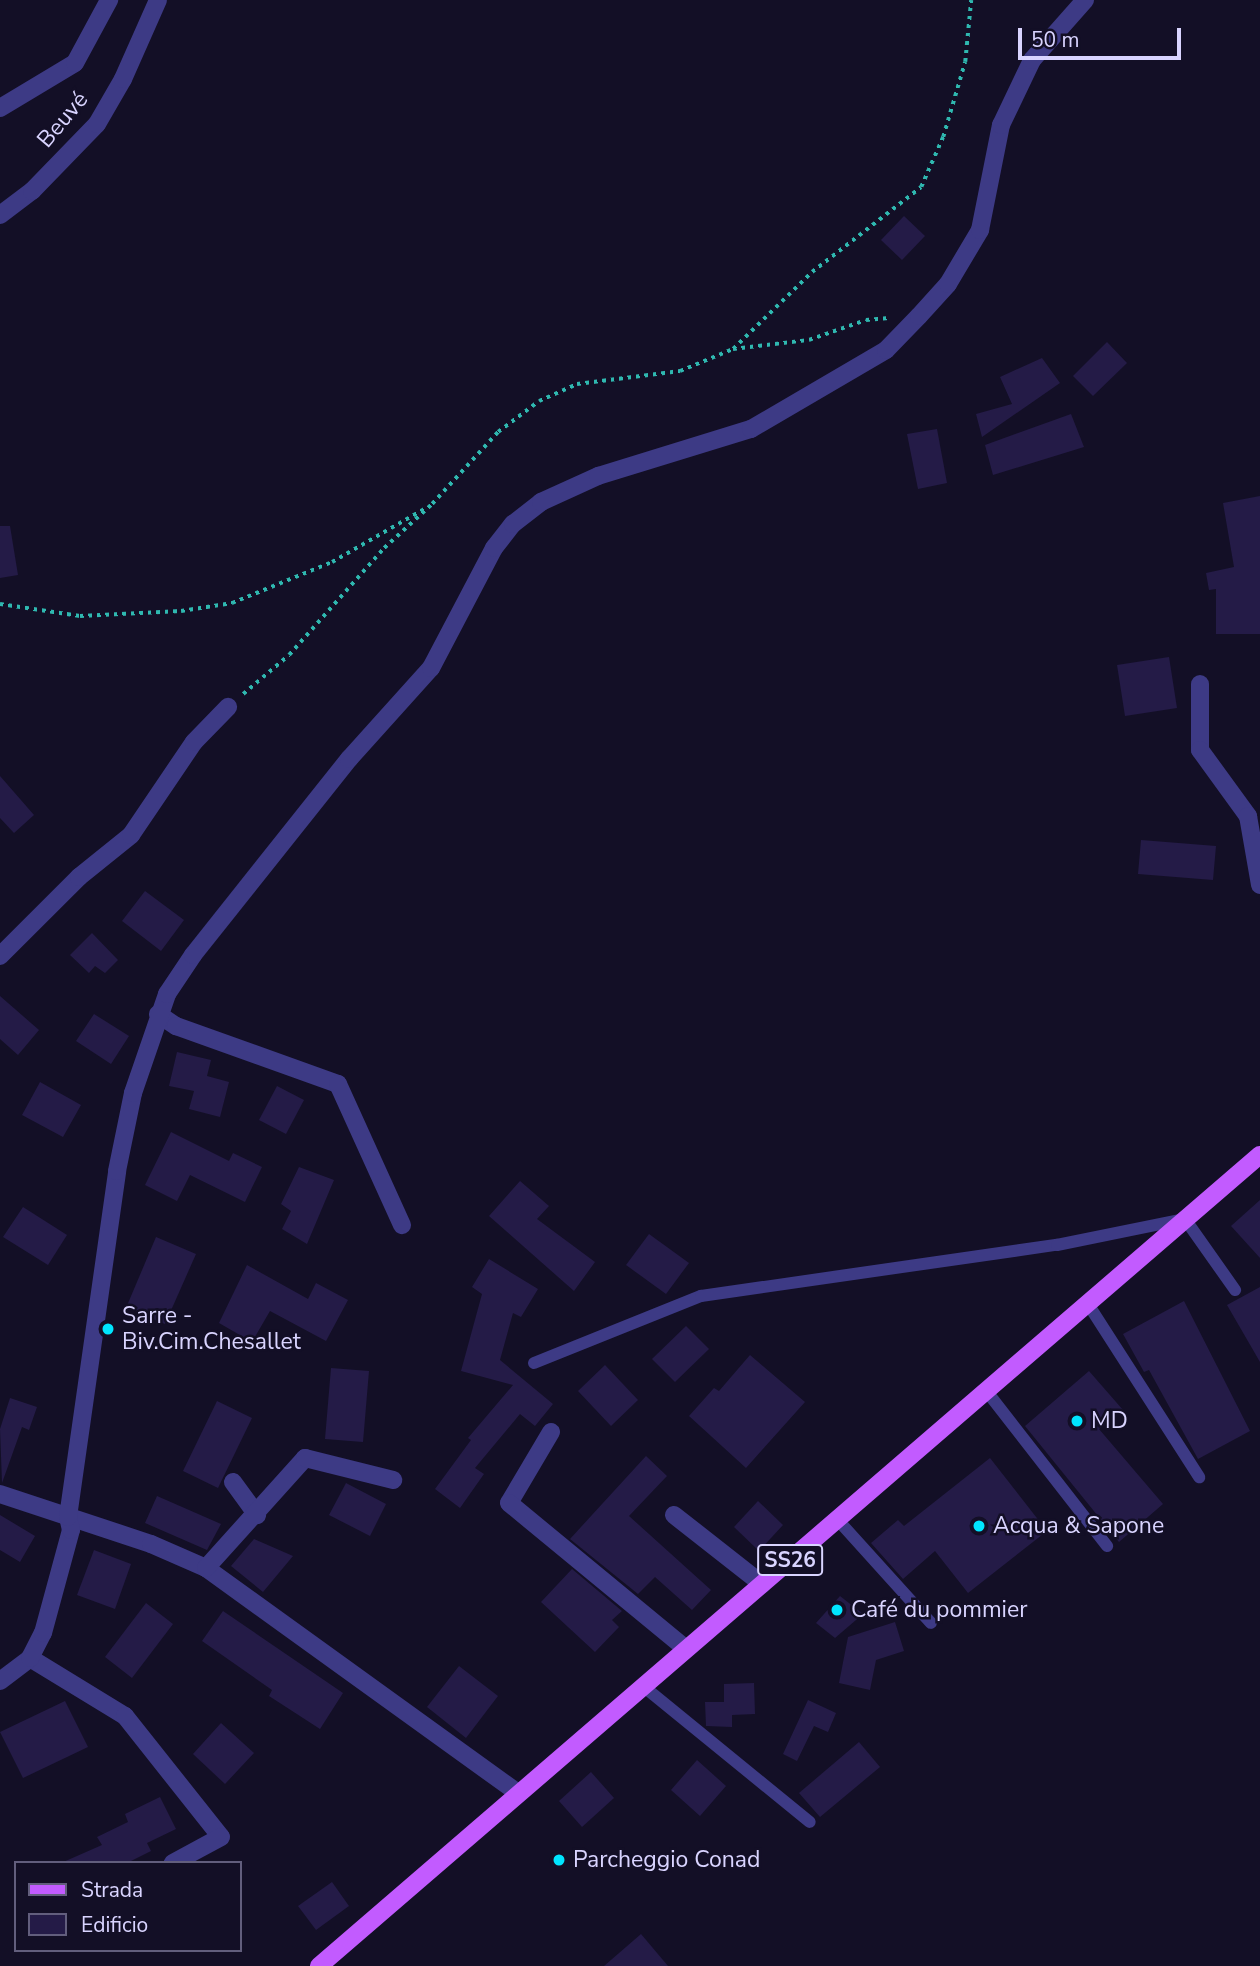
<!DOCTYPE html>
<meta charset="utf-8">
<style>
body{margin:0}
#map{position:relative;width:1260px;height:1966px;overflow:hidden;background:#130f26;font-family:"Nunito Sans",sans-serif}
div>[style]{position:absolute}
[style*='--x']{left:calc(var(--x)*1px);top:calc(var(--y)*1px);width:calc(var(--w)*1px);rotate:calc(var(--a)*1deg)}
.building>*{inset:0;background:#241b47}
.path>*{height:3.5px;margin-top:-1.75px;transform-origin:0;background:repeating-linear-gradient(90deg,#2fb8b0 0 3.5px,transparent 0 8.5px)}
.service>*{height:12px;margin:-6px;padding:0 6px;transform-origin:6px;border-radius:6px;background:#3d3a85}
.minor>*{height:18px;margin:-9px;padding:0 9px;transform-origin:9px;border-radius:9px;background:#3d3a85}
.tertiary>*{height:18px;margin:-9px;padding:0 9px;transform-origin:9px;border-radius:9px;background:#3d3a85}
.primary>*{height:18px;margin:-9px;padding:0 9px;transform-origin:9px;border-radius:9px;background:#c25bff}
.dots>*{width:19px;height:19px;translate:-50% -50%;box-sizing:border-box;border:4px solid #130f26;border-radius:50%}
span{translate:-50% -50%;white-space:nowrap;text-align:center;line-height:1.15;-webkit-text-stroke:5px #130f26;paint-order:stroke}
.shield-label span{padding:2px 5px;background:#130f26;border:2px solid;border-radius:5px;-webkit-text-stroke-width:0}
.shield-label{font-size:21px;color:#d9d4ff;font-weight:700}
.street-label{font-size:23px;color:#d9d4ff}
.poi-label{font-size:23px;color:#d9d4ff}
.left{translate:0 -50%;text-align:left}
.legend{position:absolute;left:14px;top:1861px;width:228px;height:91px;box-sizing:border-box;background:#130f26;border:2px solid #625e7d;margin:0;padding:9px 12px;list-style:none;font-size:21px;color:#d9d4ff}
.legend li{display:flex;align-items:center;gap:14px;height:35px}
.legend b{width:35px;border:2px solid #625e7d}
.scale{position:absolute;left:1018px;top:28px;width:163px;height:32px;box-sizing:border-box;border:4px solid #d9d4ff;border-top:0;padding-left:9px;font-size:21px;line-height:24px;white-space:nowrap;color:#d9d4ff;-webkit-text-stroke:5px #130f26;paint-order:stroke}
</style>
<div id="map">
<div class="building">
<i style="clip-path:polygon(904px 216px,925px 236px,902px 260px,881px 240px)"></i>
<i style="clip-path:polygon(1107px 342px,1127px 363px,1093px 396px,1073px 376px)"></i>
<i style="clip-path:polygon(1042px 358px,1060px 383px,982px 437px,976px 414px,1012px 404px,1000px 377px)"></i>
<i style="clip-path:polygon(1071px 414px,1084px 447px,993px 475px,985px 445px)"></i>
<i style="clip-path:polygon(937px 429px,947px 483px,918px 489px,907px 434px)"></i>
<i style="clip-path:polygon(1260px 496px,1260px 634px,1216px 634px,1216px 589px,1209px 590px,1206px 573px,1234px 567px,1223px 503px)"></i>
<i style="clip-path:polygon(0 526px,10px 526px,18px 575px,0 578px)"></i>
<i style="clip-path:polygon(1169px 657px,1177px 708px,1125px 716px,1117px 665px)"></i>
<i style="clip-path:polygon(0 776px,34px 815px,14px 833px,0 818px)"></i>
<i style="clip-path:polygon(1141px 840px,1216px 846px,1213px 880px,1138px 874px)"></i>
<i style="clip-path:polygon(145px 891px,184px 920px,161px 951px,122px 921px)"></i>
<i style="clip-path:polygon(92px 933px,118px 960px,105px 973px,95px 966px,89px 973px,70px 955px)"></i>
<i style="clip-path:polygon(0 996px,39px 1030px,18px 1055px,0 1039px)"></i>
<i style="clip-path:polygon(94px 1014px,129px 1036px,111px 1064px,76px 1041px)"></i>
<i style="clip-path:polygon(177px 1052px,211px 1060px,207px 1076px,229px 1082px,220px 1117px,189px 1109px,194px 1091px,169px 1086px)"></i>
<i style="clip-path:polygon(40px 1082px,81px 1105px,63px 1137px,22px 1115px)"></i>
<i style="clip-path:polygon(277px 1086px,304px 1100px,286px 1134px,259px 1120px)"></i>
<i style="clip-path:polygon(171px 1132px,229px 1161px,233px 1153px,262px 1167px,245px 1202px,190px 1175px,177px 1201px,145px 1185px)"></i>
<i style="clip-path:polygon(299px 1167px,334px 1180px,307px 1244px,282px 1229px,291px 1211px,281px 1204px)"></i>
<i style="clip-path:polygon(520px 1181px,549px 1206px,537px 1219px,595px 1262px,574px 1291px,489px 1216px)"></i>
<i style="clip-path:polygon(1260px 1200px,1260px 1258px,1231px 1226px)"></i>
<i style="clip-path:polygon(23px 1207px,67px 1235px,48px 1265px,3px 1237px)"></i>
<i style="clip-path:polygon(649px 1234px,689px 1263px,666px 1294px,626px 1265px)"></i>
<i style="clip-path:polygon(156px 1237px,196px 1254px,165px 1324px,126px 1308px)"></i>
<i style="clip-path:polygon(489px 1259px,538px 1289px,521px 1317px,513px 1313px,500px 1360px,553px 1404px,535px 1426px,520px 1414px,475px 1468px,484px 1474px,460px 1508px,435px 1489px,471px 1440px,468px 1438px,513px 1385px,461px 1371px,482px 1294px,472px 1287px)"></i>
<i style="clip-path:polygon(247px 1265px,308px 1299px,316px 1283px,348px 1300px,326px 1341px,270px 1311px,252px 1342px,219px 1323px)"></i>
<i style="clip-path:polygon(1260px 1287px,1260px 1362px,1227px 1305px)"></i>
<i style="clip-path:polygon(1184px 1301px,1250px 1431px,1198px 1459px,1149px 1370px,1144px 1372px,1123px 1334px)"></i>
<i style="clip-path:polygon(686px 1326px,709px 1349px,675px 1382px,652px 1359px)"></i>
<i style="clip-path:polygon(750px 1355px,805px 1402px,746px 1468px,689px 1416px,714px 1388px,719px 1391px)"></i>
<i style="clip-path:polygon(605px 1365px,638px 1400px,611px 1426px,578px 1391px)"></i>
<i style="clip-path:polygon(331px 1368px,369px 1371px,363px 1442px,325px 1439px)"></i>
<i style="clip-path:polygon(1089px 1371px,1123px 1410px,1099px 1429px,1163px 1504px,1119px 1542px,1025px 1426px)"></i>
<i style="clip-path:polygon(10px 1398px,37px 1407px,29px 1430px,22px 1427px,2px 1483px,0 1429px)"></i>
<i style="clip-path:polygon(217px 1401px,252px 1418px,218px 1488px,183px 1471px)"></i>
<i style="clip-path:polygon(646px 1456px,667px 1476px,629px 1516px,711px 1590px,692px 1610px,655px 1577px,638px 1594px,570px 1539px)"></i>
<i style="clip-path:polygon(990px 1458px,1047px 1531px,968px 1593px,935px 1551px,903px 1579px,871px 1543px,898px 1520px,904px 1526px)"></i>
<i style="clip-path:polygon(346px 1483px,386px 1504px,370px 1536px,329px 1515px)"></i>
<i style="clip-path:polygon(157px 1496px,221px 1524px,207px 1550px,145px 1523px)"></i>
<i style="clip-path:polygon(758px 1501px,783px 1525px,759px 1551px,734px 1527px)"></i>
<i style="clip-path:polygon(0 1515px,35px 1536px,20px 1562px,0 1550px)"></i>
<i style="clip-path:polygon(254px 1539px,293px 1556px,263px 1592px,231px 1566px)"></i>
<i style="clip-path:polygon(94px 1550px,131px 1564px,115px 1609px,77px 1595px)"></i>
<i style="clip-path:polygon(572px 1569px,622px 1611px,612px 1620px,619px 1627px,595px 1652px,541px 1602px)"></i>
<i style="clip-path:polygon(840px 1596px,863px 1614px,835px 1638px,816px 1623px)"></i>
<i style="clip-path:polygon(146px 1603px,173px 1624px,132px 1678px,105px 1657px)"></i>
<i style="clip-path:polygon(223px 1611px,343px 1693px,320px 1729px,269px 1696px,272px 1690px,202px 1641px)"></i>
<i style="clip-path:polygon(895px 1622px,904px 1651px,876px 1660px,870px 1690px,839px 1683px,848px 1637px)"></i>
<i style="clip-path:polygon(459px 1666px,498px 1696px,466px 1738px,427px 1707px)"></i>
<i style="clip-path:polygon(754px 1683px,755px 1714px,732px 1715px,732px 1727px,706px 1726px,705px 1702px,724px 1702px,724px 1684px)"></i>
<i style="clip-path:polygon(808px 1700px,836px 1713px,828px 1732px,814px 1726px,797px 1761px,783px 1754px)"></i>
<i style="clip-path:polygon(65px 1701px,88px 1747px,23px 1778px,0 1732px)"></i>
<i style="clip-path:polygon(221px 1723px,254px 1753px,225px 1784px,193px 1754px)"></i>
<i style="clip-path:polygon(859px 1742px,880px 1767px,820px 1817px,799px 1793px)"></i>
<i style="clip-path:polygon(697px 1760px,726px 1786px,700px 1816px,671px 1790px)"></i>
<i style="clip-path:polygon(591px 1772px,614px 1798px,582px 1827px,559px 1801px)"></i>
<i style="clip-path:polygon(160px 1797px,176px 1829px,147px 1843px,151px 1851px,127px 1863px,61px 1863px,102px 1845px,97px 1837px,128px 1822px,125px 1814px)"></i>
<i style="clip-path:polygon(332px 1882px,349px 1906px,316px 1930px,298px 1906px)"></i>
<i style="clip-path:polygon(641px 1934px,668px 1966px,604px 1966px)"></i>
</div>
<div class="path">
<i style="--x:733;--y:349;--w:77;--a:-6.8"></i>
<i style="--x:809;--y:340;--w:60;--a:-19.3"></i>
<i style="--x:866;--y:320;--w:23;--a:-5"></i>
<i style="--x:0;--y:604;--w:81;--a:8.5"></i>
<i style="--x:80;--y:616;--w:101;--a:-2.8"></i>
<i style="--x:181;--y:611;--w:52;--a:-8.9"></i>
<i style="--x:232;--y:603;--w:108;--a:-22.3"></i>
<i style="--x:332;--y:562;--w:106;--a:-29.9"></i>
<i style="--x:243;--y:694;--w:60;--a:-40.3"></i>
<i style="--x:289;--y:655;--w:143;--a:-48.4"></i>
<i style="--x:384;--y:548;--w:65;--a:-42.5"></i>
<i style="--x:432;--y:504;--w:98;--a:-47.5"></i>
<i style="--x:498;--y:432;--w:51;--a:-37.1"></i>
<i style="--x:539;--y:401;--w:42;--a:-24.1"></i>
<i style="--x:577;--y:384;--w:104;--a:-7.2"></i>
<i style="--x:680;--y:371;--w:57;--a:-22.5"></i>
<i style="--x:733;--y:349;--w:110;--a:-44.3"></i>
<i style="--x:812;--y:272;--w:138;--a:-37.9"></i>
<i style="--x:921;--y:187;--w:55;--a:-66.3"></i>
<i style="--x:943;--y:137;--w:78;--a:-73.7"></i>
<i style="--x:965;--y:62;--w:62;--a:-84.5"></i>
</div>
<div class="service">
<i style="--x:1088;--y:1304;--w:206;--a:57.3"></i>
<i style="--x:534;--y:1363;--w:180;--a:-21.9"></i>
<i style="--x:701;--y:1296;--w:360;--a:-8.2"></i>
<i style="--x:1057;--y:1245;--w:131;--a:-11.5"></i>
<i style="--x:1185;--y:1219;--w:87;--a:54.8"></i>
<i style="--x:988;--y:1393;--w:194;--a:52.1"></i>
<i style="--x:837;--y:1519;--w:140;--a:47.9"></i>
<i style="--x:643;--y:1686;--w:215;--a:39.2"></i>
</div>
<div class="minor">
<i style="--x:0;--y:108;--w:87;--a:-31"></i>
<i style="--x:75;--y:63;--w:72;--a:-61.6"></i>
<i style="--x:0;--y:215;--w:40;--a:-37"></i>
<i style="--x:32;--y:191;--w:93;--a:-45.9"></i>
<i style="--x:97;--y:124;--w:52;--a:-60"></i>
<i style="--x:123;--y:79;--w:86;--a:-66.1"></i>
<i style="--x:1200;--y:684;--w:66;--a:90"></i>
<i style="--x:1200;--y:750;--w:82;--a:54"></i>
<i style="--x:1248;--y:816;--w:70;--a:80.1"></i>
<i style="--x:0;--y:956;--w:112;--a:-45"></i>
<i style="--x:79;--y:877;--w:67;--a:-38.9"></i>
<i style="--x:131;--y:835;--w:112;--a:-55.9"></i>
<i style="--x:194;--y:742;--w:49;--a:-45.8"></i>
<i style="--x:158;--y:1014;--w:22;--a:34"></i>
<i style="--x:176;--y:1026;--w:172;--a:19.7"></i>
<i style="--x:338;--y:1084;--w:155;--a:65.6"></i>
<i style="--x:551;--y:1432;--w:82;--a:120.6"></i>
<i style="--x:509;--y:1503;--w:229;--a:39.5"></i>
<i style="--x:233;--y:1482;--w:41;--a:54"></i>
<i style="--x:0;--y:1494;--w:159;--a:18.3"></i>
<i style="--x:151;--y:1544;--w:60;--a:23.6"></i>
<i style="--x:206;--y:1568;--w:385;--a:35.8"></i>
<i style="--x:674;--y:1515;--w:112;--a:38.1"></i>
<i style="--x:206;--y:1568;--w:148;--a:-48"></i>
<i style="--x:305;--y:1458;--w:91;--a:14"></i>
<i style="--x:30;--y:1658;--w:111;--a:31.4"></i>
<i style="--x:125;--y:1716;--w:154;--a:51.6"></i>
<i style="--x:221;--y:1837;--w:55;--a:151.6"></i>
</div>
<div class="tertiary">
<i style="--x:0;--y:1681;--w:38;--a:-37"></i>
<i style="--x:30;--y:1658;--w:28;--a:-63"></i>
<i style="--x:43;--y:1633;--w:107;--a:-74.8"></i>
<i style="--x:71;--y:1530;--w:13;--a:-103"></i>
<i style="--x:68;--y:1517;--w:349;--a:-81.9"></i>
<i style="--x:117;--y:1171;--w:80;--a:-78.4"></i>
<i style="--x:133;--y:1093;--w:105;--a:-71"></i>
<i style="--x:167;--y:994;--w:47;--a:-56.3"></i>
<i style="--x:193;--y:955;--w:251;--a:-51.5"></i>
<i style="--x:349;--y:759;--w:122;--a:-48"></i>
<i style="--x:431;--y:668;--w:136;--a:-62.3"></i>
<i style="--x:494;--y:548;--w:31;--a:-52"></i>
<i style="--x:513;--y:524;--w:36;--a:-38"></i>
<i style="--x:541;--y:502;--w:63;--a:-24.5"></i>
<i style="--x:598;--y:476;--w:160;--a:-17.1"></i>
<i style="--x:751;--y:429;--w:156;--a:-30.3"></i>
<i style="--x:886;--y:350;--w:47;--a:-45.9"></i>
<i style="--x:919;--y:316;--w:43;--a:-47.8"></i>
<i style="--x:948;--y:284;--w:63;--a:-59.3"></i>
<i style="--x:980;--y:230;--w:107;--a:-78.7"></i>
<i style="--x:1001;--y:125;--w:72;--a:-64.5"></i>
<i style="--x:1032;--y:60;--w:80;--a:-48.5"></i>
</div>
<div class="primary">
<i style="--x:319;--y:1966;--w:1242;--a:-40.76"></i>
</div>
<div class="dots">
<i style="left:108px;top:1329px;background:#00e5ff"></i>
<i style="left:1077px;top:1421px;background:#00e5ff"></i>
<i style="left:979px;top:1526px;background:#00e5ff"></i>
<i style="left:837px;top:1610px;background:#00e5ff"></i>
<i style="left:559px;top:1860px;background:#00e5ff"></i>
</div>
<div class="shield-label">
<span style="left:790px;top:1560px">SS26</span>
</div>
<div class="street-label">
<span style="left:63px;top:120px;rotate:-50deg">Beuvé</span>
</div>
<div class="poi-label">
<span class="left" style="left:122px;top:1329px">Sarre -<br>Biv.Cim.Chesallet</span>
<span class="left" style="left:1091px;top:1421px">MD</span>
<span class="left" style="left:993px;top:1526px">Acqua &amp; Sapone</span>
<span class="left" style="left:851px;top:1610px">Café du pommier</span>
<span class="left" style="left:573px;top:1860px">Parcheggio Conad</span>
</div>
<ul class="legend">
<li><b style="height:9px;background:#c25bff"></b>Strada</li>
<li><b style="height:19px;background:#241b47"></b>Edificio</li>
</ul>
<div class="scale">50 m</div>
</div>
